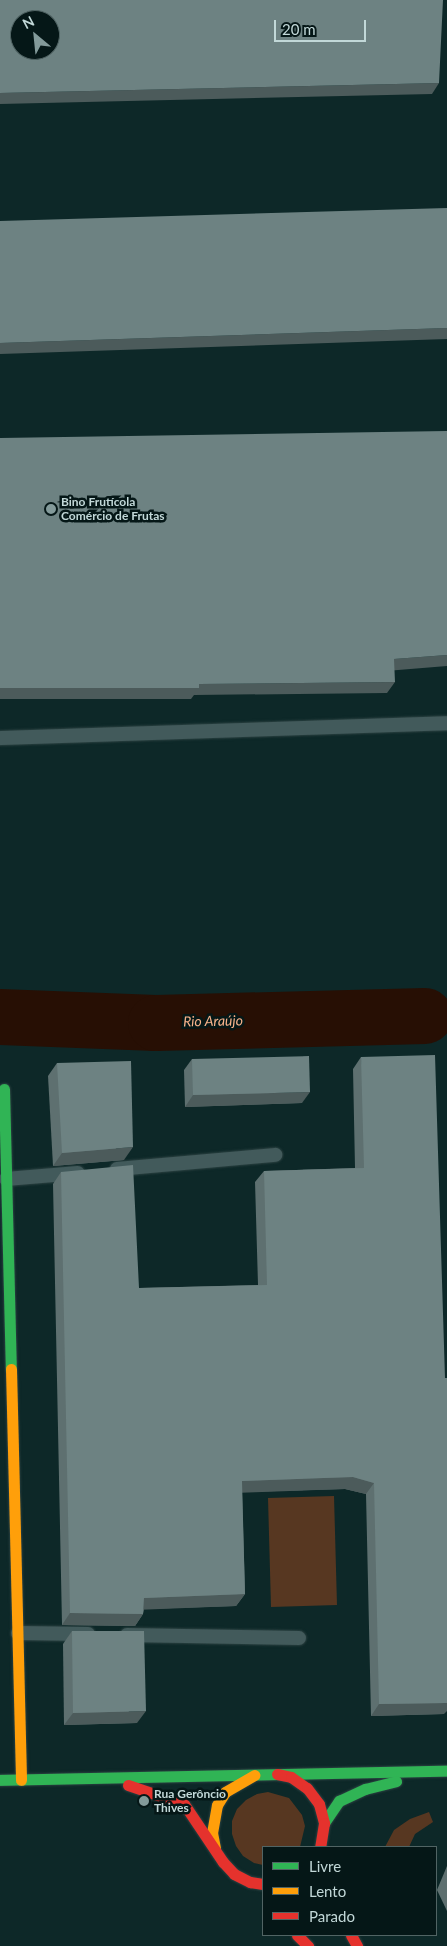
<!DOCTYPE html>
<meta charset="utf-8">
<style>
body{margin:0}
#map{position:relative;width:447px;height:1946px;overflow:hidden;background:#0d2828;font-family:Lato,sans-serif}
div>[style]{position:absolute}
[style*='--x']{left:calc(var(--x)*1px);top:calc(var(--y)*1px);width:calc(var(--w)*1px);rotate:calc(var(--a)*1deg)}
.green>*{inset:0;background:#573721}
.river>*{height:56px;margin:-28px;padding:0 28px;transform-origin:28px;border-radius:28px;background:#270f04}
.roads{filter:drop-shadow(0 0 1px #2c4242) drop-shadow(0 0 1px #2c4242)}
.lane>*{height:14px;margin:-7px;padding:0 7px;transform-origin:7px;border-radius:7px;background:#425a5b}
.fast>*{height:11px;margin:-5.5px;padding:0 5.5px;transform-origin:5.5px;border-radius:5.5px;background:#30b455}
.slow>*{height:11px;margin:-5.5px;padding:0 5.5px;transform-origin:5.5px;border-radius:5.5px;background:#ff9f0a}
.jam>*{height:11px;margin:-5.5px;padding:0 5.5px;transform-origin:5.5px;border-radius:5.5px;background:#e5322d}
.wall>*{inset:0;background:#5e7070}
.shaded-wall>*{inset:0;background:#4c5b5b}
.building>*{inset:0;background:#6d8282}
.dots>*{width:14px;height:14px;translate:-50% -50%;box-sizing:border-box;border:2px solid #051717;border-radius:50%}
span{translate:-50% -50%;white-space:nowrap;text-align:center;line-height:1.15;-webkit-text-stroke:5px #051717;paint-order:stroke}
.poi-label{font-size:12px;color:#c2d8d8;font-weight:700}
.left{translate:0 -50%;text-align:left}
.water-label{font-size:14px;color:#f9b38b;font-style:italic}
.legend{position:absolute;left:262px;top:1846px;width:175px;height:90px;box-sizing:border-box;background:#051717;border:1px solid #516464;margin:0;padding:6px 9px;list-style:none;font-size:15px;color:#c2d8d8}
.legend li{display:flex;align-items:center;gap:10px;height:25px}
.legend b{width:25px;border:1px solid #516464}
.north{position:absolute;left:10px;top:10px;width:50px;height:50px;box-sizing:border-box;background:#051717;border:1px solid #516464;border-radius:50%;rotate:332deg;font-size:14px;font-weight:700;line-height:20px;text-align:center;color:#c2d8d8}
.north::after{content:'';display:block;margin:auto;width:18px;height:22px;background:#839a9a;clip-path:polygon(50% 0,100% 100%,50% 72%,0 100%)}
.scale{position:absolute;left:274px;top:20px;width:92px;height:22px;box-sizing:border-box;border:2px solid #c2d8d8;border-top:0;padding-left:6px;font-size:15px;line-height:18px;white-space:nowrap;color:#c2d8d8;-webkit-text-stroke:4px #051717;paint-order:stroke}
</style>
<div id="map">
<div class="green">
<i style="clip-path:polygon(334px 1496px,337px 1605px,271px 1607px,268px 1498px)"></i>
<i style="clip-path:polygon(268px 1792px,289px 1798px,302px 1815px,305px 1826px,300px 1847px,263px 1847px,263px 1865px,254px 1863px,243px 1856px,236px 1846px,232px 1834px,232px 1821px,237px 1809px,246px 1800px,257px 1794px)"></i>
<i style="clip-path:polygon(429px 1812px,433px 1822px,415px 1834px,409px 1847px,385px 1847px,394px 1830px,410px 1819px)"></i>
</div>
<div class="river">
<i style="--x:0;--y:1017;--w:156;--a:2.2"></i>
<i style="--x:156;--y:1023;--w:269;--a:-1.5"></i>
</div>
<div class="roads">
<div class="lane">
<i style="--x:0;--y:738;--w:447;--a:-1.9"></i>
<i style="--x:117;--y:1169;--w:159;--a:-5.1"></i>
<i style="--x:6;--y:1179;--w:72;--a:-4.8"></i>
<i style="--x:18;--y:1633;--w:70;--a:0.8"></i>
<i style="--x:127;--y:1635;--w:172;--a:1"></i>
</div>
<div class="fast">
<i style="--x:4;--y:1089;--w:280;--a:88.6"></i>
<i style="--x:0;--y:1780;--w:447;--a:-1.2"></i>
<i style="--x:324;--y:1823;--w:27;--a:-56"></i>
<i style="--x:339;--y:1801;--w:29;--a:-25"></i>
<i style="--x:365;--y:1789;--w:32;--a:-14"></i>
</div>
<div class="slow">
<i style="--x:11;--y:1369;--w:411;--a:88.6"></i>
<i style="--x:215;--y:1848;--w:15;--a:-101"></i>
<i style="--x:212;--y:1833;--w:28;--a:-80"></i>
<i style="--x:217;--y:1805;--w:15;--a:-58"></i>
<i style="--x:225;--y:1792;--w:34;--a:-30"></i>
</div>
<div class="jam">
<i style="--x:277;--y:1774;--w:14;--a:12"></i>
<i style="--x:291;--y:1777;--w:19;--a:35"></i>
<i style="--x:307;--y:1788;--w:20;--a:53"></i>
<i style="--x:319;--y:1804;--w:20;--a:75"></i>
<i style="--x:324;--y:1823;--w:24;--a:99"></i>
<i style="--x:128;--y:1785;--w:59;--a:18.7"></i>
<i style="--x:184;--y:1804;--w:70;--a:56.1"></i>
<i style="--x:223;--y:1862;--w:16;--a:47"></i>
<i style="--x:234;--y:1874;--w:18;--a:27"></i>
<i style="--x:250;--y:1882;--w:13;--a:9"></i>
<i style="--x:297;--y:1935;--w:16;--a:45"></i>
<i style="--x:351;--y:1935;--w:13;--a:61"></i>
</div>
</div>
<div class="wall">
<i style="clip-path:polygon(361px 1057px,444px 1714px,371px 1716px,366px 1494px,345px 1489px,242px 1492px,245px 1594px,236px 1606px,144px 1609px,143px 1614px,135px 1626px,62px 1625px,53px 1184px,61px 1172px,139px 1288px,258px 1285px,255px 1182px,264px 1171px,355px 1168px,353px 1069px)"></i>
<i style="clip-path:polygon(192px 1059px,302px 1103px,185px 1107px,184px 1070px)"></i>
<i style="clip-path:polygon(57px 1063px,124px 1160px,53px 1166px,48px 1076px)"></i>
<i style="clip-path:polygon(72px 1631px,137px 1723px,64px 1725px,63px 1644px)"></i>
<i style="clip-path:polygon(447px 1866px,447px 1911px,437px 1890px)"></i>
</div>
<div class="shaded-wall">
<i style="clip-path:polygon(439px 83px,432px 94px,0 104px,0 93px)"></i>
<i style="clip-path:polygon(447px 328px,447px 339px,0 354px,0 343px)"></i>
<i style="clip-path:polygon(447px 655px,447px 666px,386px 671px,394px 659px)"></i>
<i style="clip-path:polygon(395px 682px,387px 693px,194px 695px,191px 699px,0 699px,0 688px,199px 684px)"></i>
<i style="clip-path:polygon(310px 1092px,302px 1103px,185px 1107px,193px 1095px)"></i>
<i style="clip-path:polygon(133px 1147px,124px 1160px,53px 1166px,62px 1153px)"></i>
<i style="clip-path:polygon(353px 1477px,374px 1483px,366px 1494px,345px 1489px,234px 1493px,242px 1481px)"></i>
<i style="clip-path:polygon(245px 1594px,236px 1606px,135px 1610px,144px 1598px)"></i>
<i style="clip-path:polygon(70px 1613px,143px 1614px,135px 1626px,62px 1625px)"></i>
<i style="clip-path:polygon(447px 1703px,447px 1711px,444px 1714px,371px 1716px,379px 1704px)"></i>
<i style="clip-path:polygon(146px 1711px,137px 1723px,64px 1725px,73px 1713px)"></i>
</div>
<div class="building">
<i style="clip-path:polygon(evenodd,0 0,443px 0,439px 83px,0 93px,0 0,20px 20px,50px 20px,50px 50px,20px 50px,20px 20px)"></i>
<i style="clip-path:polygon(447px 208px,447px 328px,0 343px,0 221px)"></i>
<i style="clip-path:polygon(447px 431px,447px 655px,394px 659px,395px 682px,199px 684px,199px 688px,0 688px,0 438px)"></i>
<i style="clip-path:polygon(435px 1055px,445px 1378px,447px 1378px,447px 1703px,379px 1704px,374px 1483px,353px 1477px,242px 1481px,245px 1594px,144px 1598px,143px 1614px,70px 1613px,61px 1172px,133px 1165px,139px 1288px,267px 1285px,264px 1171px,364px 1168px,361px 1057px)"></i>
<i style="clip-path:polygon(309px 1056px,310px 1092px,193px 1095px,192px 1059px)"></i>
<i style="clip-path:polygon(131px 1061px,133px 1147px,62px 1153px,57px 1063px)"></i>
<i style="clip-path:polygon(72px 1631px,144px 1631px,146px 1711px,73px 1713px)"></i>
</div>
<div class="dots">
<i style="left:51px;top:509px;background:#839a9a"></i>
<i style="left:144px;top:1801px;background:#839a9a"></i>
</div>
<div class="poi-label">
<span class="left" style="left:61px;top:509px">Bino Frutícola<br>Comércio de Frutas</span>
<span class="left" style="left:154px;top:1801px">Rua Gerôncio<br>Thives</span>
</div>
<div class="water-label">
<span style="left:213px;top:1021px;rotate:-1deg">Rio Araújo</span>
</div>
<ul class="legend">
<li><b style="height:6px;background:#30b455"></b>Livre</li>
<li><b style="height:6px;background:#ff9f0a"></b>Lento</li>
<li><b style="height:6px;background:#e5322d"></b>Parado</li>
</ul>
<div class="north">N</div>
<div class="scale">20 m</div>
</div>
